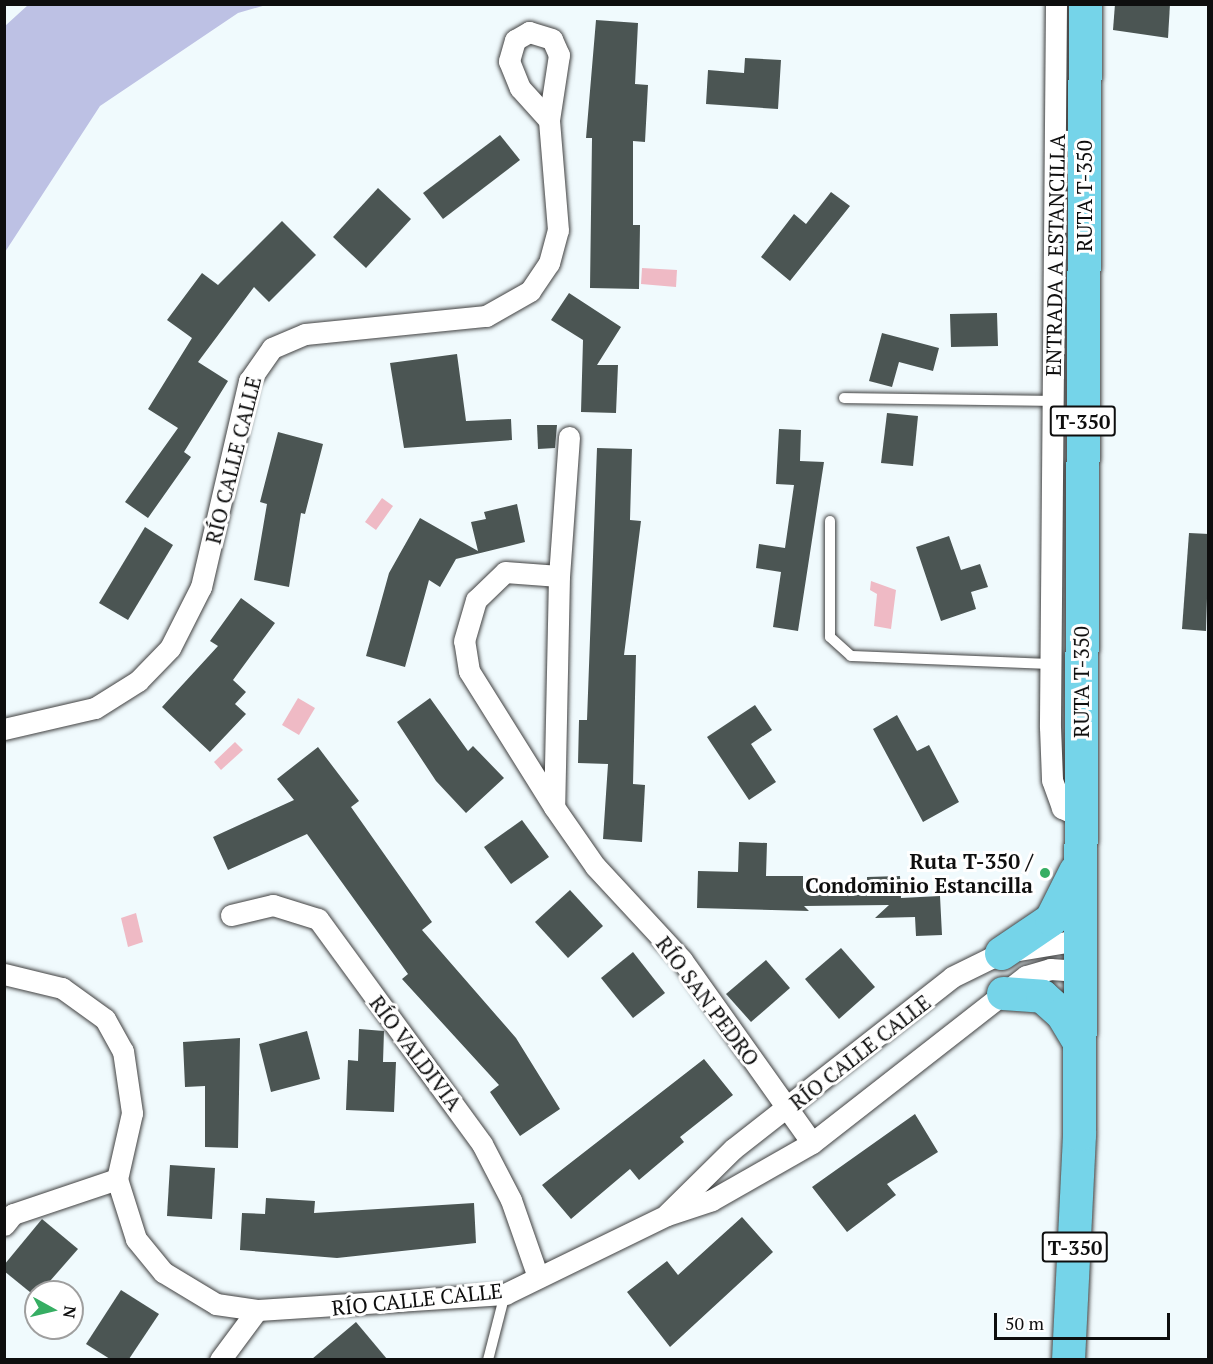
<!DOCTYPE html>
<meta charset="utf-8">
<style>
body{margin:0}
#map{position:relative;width:1213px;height:1364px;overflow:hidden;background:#f0fafd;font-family:"PT Serif",serif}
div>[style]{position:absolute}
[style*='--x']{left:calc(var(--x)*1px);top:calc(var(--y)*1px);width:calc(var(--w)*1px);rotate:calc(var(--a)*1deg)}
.green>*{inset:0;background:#bdc1e4}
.water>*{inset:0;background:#efbac5}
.building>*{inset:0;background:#4b5553}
.roads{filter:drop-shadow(0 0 2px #414141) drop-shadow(0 0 2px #414141)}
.lane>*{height:10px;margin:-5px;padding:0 5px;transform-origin:5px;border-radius:5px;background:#fff}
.street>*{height:21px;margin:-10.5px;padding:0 10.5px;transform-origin:10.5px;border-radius:10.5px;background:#fff}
.primary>*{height:33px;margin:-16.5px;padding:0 16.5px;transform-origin:16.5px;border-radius:16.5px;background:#75d4e9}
.dots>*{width:16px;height:16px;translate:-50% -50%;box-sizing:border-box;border:3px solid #fff;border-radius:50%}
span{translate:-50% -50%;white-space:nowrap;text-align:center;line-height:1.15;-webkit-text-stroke:6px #fff;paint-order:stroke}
.shield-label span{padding:2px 4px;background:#fff;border:2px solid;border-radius:4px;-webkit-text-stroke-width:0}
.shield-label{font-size:20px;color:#0e0e0e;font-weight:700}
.street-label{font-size:21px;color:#0e0e0e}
.poi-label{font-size:21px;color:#0e0e0e;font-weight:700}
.right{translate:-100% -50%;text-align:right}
.frame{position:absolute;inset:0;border:6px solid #0e0e0e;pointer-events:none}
.north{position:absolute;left:24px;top:1280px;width:60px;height:60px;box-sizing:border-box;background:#fff;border:2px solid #9f9f9f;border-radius:50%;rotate:98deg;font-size:16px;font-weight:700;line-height:24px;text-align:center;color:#0e0e0e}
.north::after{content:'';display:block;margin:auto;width:21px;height:27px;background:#36ae63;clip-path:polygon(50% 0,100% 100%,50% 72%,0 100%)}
.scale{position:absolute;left:994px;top:1313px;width:176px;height:27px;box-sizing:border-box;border:3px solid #0e0e0e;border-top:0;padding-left:8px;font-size:18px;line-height:21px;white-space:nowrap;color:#0e0e0e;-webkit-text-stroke:4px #fff;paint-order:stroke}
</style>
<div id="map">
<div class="green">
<i style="clip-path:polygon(28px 5px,266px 5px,238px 13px,100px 106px,5px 252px,5px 26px)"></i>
</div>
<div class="water">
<i style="clip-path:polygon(642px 268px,677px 270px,676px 287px,641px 284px)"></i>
<i style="clip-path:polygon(382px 498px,393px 506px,376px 530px,365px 522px)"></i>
<i style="clip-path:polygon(871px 581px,896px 590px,891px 629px,874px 626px,877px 594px,870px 590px)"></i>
<i style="clip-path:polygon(298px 698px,315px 708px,299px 735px,282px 725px)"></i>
<i style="clip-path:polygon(235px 742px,243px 750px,221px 770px,214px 762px)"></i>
<i style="clip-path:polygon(136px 913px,143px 942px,128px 947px,121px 918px)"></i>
</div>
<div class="building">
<i style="clip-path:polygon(1115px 4px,1170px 4px,1168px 38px,1113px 30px)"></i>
<i style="clip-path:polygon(596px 20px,638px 23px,635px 84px,648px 85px,645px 142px,633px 141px,633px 225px,640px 225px,639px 289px,590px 288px,592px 138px,586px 138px)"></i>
<i style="clip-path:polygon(745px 58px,781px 60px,778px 109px,706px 104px,708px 70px,744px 73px)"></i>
<i style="clip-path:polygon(500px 135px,520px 160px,443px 219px,423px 193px)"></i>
<i style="clip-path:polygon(378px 188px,411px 219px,366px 268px,333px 237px)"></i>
<i style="clip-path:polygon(831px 192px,850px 206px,790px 281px,761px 257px,794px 214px,806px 224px)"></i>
<i style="clip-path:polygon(282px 221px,316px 255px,269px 302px,254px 287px,198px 362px,228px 381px,184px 452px,191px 457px,148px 518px,125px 502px,178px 428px,148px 409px,192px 338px,167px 320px,202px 273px,218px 285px)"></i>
<i style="clip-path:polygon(569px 293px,621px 327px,597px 365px,618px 365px,616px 413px,581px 412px,583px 340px,551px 320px)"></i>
<i style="clip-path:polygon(997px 313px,998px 346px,951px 347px,950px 314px)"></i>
<i style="clip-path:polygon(882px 333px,939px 348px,933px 371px,899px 362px,892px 387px,869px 381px)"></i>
<i style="clip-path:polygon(457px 354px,466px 421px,511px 419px,512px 440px,404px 448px,390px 363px)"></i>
<i style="clip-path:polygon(887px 413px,918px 416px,913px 466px,881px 463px)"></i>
<i style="clip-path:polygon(537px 425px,557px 425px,555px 448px,538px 449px)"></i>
<i style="clip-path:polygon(779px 429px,801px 430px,800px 461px,824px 462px,798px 631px,773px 627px,781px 572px,756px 568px,759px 544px,785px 548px,794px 485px,776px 484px)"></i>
<i style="clip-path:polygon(278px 432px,323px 444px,305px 514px,301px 513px,289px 587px,254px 580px,267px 504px,260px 502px)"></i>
<i style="clip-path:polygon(597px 448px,632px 449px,630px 520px,641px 521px,624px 655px,636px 655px,633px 784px,645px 785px,642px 842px,603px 839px,608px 764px,578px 763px,579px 720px,587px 720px)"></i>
<i style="clip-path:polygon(517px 504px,525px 542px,456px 559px,440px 587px,429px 580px,405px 667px,366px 656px,389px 573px,420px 518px,478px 551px,471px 522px,486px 519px,484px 512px)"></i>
<i style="clip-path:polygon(145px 527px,173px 545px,128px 620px,99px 603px)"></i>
<i style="clip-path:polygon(1189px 533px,1209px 534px,1206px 631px,1182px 629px)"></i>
<i style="clip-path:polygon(949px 536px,961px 570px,980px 564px,988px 587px,971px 592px,976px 609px,941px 621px,916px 547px)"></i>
<i style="clip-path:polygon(241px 598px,275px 623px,233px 680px,246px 692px,235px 704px,246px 714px,210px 752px,162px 707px,218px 646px,210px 641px)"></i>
<i style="clip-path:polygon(430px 698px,468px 751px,473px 746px,504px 778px,466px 813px,436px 781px,397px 722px)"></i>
<i style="clip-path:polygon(755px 705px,772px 730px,751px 744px,776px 782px,749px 800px,707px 737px)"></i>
<i style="clip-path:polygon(897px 715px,917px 751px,929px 745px,959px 802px,923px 822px,873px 729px)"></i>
<i style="clip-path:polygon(318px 747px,359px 801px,351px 807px,432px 922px,422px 930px,516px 1038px,560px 1109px,520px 1136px,490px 1092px,499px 1085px,402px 979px,408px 974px,307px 834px,228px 870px,213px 837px,294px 800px,277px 779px)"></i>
<i style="clip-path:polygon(522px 820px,549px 857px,511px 884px,484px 847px)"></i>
<i style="clip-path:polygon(739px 842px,767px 843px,766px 876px,803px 876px,803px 888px,867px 888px,867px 877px,900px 876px,901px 898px,940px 896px,942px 935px,916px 936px,915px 917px,875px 918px,889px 905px,804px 906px,809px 911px,697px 908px,698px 871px,738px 872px)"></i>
<i style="clip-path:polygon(570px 890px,603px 926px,568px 958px,535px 922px)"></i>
<i style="clip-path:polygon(841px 948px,875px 987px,839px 1019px,805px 979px)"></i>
<i style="clip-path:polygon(633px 952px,665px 993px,633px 1018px,601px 978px)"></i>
<i style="clip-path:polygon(766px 960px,790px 988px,751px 1022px,726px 994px)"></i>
<i style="clip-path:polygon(359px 1029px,384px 1031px,383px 1062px,396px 1062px,394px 1112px,346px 1110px,348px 1060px,358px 1061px)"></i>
<i style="clip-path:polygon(307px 1031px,320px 1079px,271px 1092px,259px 1044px)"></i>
<i style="clip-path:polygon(240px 1038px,238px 1148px,205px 1147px,205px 1086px,185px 1087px,183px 1042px)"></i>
<i style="clip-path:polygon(704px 1059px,733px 1095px,680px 1137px,684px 1142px,639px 1180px,630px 1169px,571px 1219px,542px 1185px)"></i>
<i style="clip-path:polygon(915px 1114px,938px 1152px,887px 1184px,896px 1195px,847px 1232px,812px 1187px)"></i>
<i style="clip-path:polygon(170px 1165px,215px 1168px,212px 1219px,167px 1216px)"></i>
<i style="clip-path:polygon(266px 1198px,315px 1201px,314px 1213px,474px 1203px,476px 1243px,337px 1258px,240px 1250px,242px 1213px,265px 1214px)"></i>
<i style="clip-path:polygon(742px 1217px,773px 1252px,670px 1347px,627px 1292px,667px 1261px,678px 1275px)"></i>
<i style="clip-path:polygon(42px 1219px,78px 1249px,36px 1297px,4px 1271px,4px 1265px)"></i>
<i style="clip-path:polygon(121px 1290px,159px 1314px,129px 1359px,110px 1359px,86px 1344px)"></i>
<i style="clip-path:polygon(356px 1322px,387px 1359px,312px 1359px)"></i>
</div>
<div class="roads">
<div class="lane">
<i style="--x:844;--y:398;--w:209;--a:0.8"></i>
<i style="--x:830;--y:521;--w:116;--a:90"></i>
<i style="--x:830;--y:637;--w:28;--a:42"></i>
<i style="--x:851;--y:656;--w:200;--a:2.3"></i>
<i style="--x:488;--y:1360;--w:68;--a:-75.6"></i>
</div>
<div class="street">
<i style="--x:1056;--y:4;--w:723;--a:90.48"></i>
<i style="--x:1050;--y:727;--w:53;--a:87.8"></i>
<i style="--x:1052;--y:780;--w:30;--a:70"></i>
<i style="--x:1062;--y:808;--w:21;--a:25"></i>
<i style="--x:569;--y:437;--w:139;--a:94.1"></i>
<i style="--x:559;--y:576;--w:231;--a:91.2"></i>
<i style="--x:554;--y:807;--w:72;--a:55.2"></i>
<i style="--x:595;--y:866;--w:128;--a:47.2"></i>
<i style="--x:682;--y:960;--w:224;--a:54.6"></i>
<i style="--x:4;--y:729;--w:93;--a:-13"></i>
<i style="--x:95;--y:708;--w:51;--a:-32.1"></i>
<i style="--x:138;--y:681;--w:46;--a:-45.9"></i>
<i style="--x:170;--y:648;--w:68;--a:-63.1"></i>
<i style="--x:201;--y:587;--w:212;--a:-76.9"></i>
<i style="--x:249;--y:381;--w:40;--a:-55.1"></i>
<i style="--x:272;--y:348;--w:36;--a:-23"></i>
<i style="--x:305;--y:334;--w:182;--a:-5.7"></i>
<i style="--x:486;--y:316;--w:51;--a:-29.6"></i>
<i style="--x:530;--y:291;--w:34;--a:-56"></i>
<i style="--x:549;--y:263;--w:34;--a:-75"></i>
<i style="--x:558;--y:230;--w:110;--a:-94.7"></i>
<i style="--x:549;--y:120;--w:66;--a:-81.3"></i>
<i style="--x:559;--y:55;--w:17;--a:-114"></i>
<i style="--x:552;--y:39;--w:24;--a:-163"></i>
<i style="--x:529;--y:32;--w:16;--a:150"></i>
<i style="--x:515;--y:40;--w:22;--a:106"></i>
<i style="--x:509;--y:61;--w:29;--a:68"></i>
<i style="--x:520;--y:88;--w:43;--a:47.8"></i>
<i style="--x:554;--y:807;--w:160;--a:-122"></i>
<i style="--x:469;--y:671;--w:30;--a:-99"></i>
<i style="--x:464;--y:641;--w:43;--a:-73.7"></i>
<i style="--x:476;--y:600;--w:40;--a:-44"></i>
<i style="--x:505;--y:572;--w:54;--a:4.2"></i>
<i style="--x:231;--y:915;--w:43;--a:-13.4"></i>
<i style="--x:273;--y:905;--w:47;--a:17.3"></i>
<i style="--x:318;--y:919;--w:278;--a:53.9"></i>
<i style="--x:482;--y:1144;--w:63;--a:62.6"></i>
<i style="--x:511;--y:1200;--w:82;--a:70.7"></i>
<i style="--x:4;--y:974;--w:60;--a:13.6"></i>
<i style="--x:62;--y:988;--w:53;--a:35.8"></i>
<i style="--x:105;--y:1019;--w:37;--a:61"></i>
<i style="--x:123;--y:1051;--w:63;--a:81.7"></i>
<i style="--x:132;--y:1113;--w:68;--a:102.8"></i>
<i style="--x:117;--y:1179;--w:110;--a:161.4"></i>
<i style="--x:13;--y:1214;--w:14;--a:129"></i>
<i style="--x:117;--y:1179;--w:63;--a:72.4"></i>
<i style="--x:136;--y:1239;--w:43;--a:50.7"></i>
<i style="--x:163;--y:1272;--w:62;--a:31.1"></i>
<i style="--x:216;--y:1304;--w:41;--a:8.3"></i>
<i style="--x:667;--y:1214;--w:93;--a:-44.6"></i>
<i style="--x:733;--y:1149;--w:278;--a:-38.1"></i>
<i style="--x:952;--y:977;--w:55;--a:-26.1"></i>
<i style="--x:1001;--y:953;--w:79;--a:-9.5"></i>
<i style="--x:220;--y:1360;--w:62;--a:-53.5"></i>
<i style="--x:257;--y:1310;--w:249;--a:-3.7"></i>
<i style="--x:505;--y:1294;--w:180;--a:-26"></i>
<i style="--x:667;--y:1215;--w:47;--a:-18.4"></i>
<i style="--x:712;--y:1200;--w:115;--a:-29.7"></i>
<i style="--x:812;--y:1143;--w:271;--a:-38"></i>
<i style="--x:1026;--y:976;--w:25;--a:-16"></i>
<i style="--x:1050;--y:969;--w:30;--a:4"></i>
</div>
<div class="primary">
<i style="--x:1001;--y:953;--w:60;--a:-34.2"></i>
<i style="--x:1051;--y:919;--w:54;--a:-63.4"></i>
<i style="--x:1003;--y:993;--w:39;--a:4"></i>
<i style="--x:1042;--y:996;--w:27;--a:42"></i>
<i style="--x:1062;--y:1014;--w:33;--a:59"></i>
<i style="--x:1068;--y:1360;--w:226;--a:-87.2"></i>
<i style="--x:1079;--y:1134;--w:1130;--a:-89.7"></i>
</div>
</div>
<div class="dots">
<i style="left:1045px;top:873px;background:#36ae63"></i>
</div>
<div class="shield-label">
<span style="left:1083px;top:421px">T-350</span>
<span style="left:1075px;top:1247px">T-350</span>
</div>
<div class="street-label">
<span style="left:1084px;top:196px;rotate:-90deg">RUTA T-350</span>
<span style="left:1055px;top:255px;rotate:-89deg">ENTRADA A ESTANCILLA</span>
<span style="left:233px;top:460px;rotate:-76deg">RÍO CALLE CALLE</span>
<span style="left:1081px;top:682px;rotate:-90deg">RUTA T-350</span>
<span style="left:708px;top:1001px;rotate:53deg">RÍO SAN PEDRO</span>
<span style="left:860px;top:1052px;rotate:-38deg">RÍO CALLE CALLE</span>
<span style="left:416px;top:1053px;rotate:53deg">RÍO VALDIVIA</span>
<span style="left:417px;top:1299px;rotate:-6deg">RÍO CALLE CALLE</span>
</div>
<div class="poi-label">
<span class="right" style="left:1033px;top:873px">Ruta T-350 /<br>Condominio Estancilla</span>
</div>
<div class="frame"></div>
<div class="north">N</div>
<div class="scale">50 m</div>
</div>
